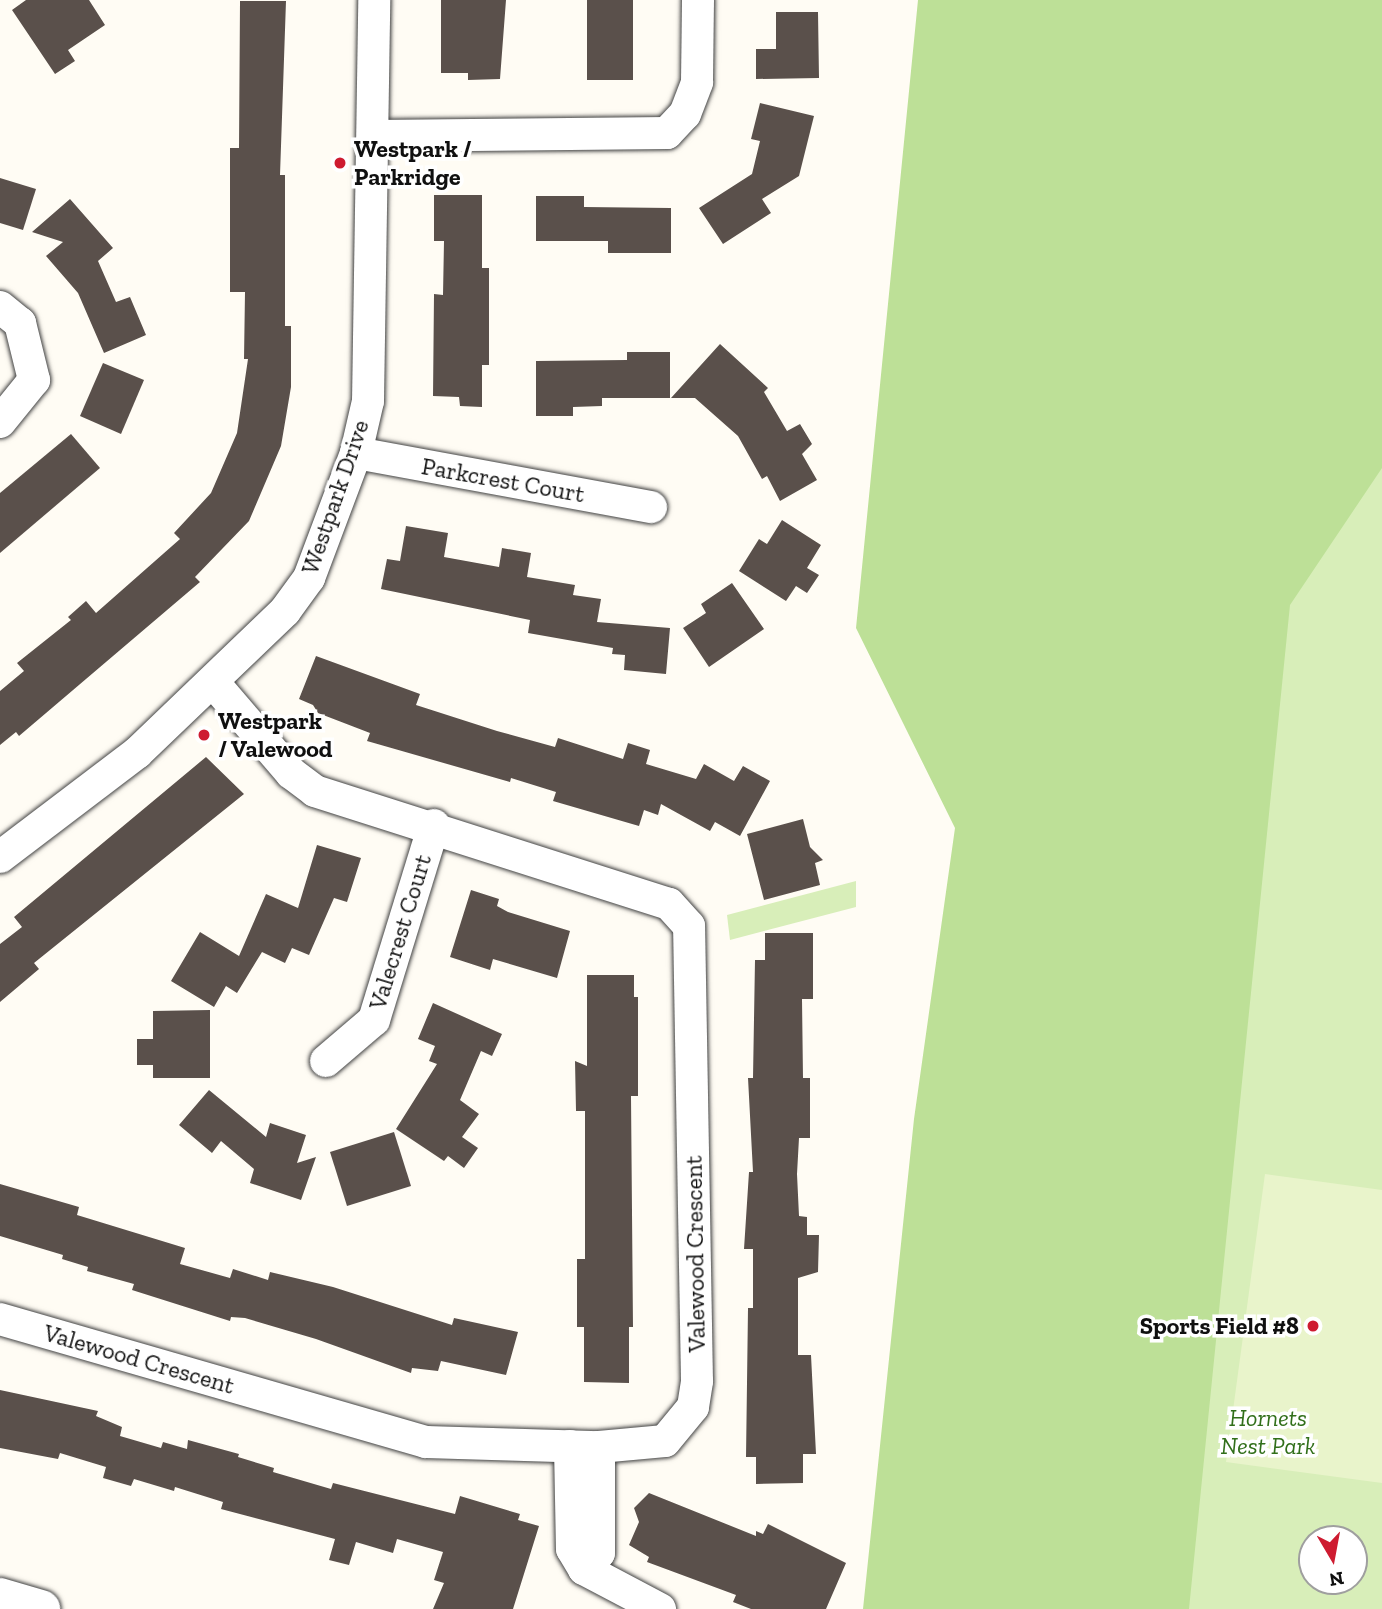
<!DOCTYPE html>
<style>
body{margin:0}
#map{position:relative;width:1382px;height:1609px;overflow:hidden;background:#fffcf4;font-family:"Zilla Slab",serif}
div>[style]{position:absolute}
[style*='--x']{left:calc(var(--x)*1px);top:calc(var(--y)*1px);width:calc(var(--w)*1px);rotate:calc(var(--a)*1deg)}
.green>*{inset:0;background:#d8eeb9}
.forest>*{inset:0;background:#bde097}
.pitch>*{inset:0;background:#e9f4cb}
.building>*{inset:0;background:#5a504b}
.roads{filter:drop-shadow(0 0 2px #434343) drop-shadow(0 0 2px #434343)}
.minor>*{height:32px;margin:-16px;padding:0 16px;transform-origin:16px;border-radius:16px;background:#fff}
.tertiary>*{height:38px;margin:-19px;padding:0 19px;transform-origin:19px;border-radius:19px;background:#fff}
.dots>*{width:19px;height:19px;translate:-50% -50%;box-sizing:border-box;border:4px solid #fff;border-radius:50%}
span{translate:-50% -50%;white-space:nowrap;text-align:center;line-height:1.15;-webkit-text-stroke:7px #fff;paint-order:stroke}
.poi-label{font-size:24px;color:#101010;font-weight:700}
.left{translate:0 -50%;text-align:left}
.right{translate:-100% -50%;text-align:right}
.street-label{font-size:24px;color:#101010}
.park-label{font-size:24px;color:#316f1a;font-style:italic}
.north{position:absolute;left:1298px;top:1525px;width:70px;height:70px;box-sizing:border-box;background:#fff;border:2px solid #9f9f9f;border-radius:50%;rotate:170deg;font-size:19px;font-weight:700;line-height:28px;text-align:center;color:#101010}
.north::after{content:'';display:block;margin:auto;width:24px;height:32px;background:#ce1b30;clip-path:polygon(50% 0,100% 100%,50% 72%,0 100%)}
</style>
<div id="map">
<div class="green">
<i style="clip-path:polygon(evenodd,1382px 416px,1382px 1609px,1135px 1609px,1241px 571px,1382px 416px,1312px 1539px,1354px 1539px,1354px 1581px,1312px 1581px,1312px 1539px)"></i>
<i style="clip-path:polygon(856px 881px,856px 907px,730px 940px,727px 915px)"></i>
</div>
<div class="forest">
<i style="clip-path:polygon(918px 0,1382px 0,1382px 468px,1290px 605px,1189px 1609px,863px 1609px,914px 1119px,955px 828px,856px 628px)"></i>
</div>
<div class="pitch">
<i style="clip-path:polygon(1265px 1174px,1382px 1190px,1382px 1483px,1226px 1462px)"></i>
</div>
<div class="building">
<i style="clip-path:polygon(26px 0,89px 0,105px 25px,68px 50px,75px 61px,55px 74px,12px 10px)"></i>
<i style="clip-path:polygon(441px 0,506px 0,500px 79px,468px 80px,468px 73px,441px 73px)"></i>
<i style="clip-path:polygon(587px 0,633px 0,633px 80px,587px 80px)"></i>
<i style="clip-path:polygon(240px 1px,286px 1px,280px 175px,285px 175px,285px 326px,291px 326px,291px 387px,281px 446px,249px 521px,195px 577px,200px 582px,19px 736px,16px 732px,0 745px,0 691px,24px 671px,17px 663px,71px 620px,68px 617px,86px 601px,96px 613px,180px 539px,174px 533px,211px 493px,237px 433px,248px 359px,244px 359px,245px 292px,230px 292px,230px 148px,239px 148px)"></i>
<i style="clip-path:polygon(776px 12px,818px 12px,819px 78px,756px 79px,756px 49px,776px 49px)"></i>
<i style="clip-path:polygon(760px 103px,814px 116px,799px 176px,762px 199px,771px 213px,723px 244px,699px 208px,752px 174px,760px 141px,751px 139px)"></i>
<i style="clip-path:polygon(0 178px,36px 189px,23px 230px,0 223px)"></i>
<i style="clip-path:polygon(434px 195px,482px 195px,482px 268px,489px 268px,489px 365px,482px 365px,482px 407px,460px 406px,459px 397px,433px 396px,434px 294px,443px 295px,444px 241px,434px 241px)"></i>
<i style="clip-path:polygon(536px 196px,584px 196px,584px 207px,671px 208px,671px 253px,608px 253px,608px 241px,536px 241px)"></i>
<i style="clip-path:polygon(70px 199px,113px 248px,98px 261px,116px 302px,130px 297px,146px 335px,104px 353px,78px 293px,46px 256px,63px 242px,32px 232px)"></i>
<i style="clip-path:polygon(720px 344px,768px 388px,764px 392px,787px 431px,800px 424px,812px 444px,802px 454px,817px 480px,780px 501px,767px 476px,762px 479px,738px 436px,695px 398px,671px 398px)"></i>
<i style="clip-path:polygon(627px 352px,670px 352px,670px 398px,602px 398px,602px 406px,573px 407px,573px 416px,536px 416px,536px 361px,627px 360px)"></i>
<i style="clip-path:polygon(103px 363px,144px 380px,121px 434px,80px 416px)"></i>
<i style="clip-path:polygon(71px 434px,100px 468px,0 553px,0 493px)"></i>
<i style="clip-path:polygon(782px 520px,821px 545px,807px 568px,819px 575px,807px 593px,796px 586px,786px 601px,739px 571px,759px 539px,767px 544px)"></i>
<i style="clip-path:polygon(406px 526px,448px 533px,444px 557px,499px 567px,502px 548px,531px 553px,527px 577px,575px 585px,573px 595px,601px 599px,597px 622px,670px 628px,666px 674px,624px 670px,625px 655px,612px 654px,613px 648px,528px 633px,530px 620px,381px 589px,387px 559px,400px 561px)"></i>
<i style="clip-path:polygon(732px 583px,764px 629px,709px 667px,683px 628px,706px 613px,701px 604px)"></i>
<i style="clip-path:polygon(316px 656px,420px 694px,416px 705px,497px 731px,555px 747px,558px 738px,623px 759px,628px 743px,650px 750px,646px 764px,696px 779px,704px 764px,734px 781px,743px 766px,770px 781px,740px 836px,715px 822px,710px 831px,661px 804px,658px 815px,644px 810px,639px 826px,553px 801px,556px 792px,511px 778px,510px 782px,367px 741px,370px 733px,318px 713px,313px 705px,299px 699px)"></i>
<i style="clip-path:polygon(206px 757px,244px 794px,34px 963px,39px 969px,0 1002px,0 944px,22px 927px,14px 917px)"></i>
<i style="clip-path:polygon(803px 819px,810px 847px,823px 860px,815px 863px,820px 885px,764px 900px,747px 834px)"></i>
<i style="clip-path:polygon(317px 845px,361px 858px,347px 902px,334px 898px,309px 955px,292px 948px,285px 963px,262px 952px,237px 993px,226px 986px,214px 1007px,171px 981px,200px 932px,239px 956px,266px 894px,298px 908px)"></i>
<i style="clip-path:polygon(471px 890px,499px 899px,497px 906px,508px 912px,570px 931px,557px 978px,493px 959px,490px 970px,450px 957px)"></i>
<i style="clip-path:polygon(765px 933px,813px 933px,813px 999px,802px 999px,803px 1078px,810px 1078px,810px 1138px,799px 1138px,797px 1174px,799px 1216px,807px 1217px,807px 1235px,819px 1235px,818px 1272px,798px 1278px,798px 1355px,811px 1355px,816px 1454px,803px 1454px,803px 1483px,756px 1484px,756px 1457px,746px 1457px,748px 1308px,753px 1308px,753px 1249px,744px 1249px,749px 1172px,753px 1172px,748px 1078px,753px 1078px,755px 960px,765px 960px)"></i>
<i style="clip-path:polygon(587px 975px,634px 975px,634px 997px,638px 997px,638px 1096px,631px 1096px,633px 1327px,629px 1327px,629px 1383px,584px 1382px,584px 1327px,577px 1327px,577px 1259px,585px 1259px,585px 1111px,576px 1111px,575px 1061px,587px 1066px)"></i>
<i style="clip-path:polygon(433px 1003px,502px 1034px,492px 1056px,481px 1051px,460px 1100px,479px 1114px,462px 1137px,478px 1148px,464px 1168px,448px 1156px,444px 1161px,396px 1129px,437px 1064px,429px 1061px,435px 1046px,418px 1039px)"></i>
<i style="clip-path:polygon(210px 1010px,210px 1078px,153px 1078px,153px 1065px,137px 1065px,137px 1039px,153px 1039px,153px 1011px)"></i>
<i style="clip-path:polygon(209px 1090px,266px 1137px,270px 1123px,306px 1135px,297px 1163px,316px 1157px,301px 1200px,250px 1183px,254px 1169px,221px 1141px,212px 1153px,179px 1125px)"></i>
<i style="clip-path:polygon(394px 1132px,411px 1186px,347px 1206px,330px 1152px)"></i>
<i style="clip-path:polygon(0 1184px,79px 1207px,77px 1215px,185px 1248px,180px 1264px,230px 1278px,233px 1269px,268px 1280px,270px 1272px,333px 1287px,452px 1325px,454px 1318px,518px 1332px,506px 1375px,441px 1361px,438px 1371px,412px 1368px,411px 1373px,316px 1339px,245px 1318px,231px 1317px,230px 1321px,132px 1290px,134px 1284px,87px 1271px,88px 1267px,62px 1259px,63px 1255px,0 1236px)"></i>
<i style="clip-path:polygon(0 1390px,98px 1411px,96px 1416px,122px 1427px,120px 1436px,161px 1448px,163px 1442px,187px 1449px,188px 1440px,239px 1454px,238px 1457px,274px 1468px,273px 1472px,331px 1489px,333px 1483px,455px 1514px,460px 1496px,520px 1514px,518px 1520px,539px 1526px,513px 1609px,433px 1609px,444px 1583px,434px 1580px,443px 1552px,397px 1539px,393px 1553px,356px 1542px,349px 1565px,329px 1560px,335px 1539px,221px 1509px,223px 1502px,175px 1487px,174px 1491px,134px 1479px,131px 1486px,103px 1478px,106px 1467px,60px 1453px,58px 1459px,0 1448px)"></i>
<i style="clip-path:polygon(649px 1493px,756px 1536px,756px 1531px,763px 1534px,768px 1524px,846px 1563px,826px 1609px,751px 1609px,733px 1602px,736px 1595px,647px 1562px,649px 1557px,629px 1545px,639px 1522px,634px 1508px)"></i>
</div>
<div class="roads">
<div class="minor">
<i style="--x:375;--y:136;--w:292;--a:-0.6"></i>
<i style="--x:667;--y:133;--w:26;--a:-47"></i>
<i style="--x:685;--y:114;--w:34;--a:-69"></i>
<i style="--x:697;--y:82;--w:82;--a:-89.3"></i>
<i style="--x:0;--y:307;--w:26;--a:39"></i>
<i style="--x:20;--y:323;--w:59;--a:76.2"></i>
<i style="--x:34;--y:380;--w:54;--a:129"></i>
<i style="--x:356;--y:453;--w:300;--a:10.4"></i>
<i style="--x:0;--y:857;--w:172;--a:-37.2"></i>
<i style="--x:137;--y:753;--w:205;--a:-43.8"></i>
<i style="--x:285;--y:611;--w:41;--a:-54"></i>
<i style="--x:309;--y:578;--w:134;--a:-69.4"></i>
<i style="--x:356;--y:453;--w:53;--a:-77"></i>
<i style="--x:368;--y:401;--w:401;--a:-89.1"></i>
<i style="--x:326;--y:1061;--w:63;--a:-40.5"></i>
<i style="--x:374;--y:1020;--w:204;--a:-72.9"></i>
<i style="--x:0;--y:1319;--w:443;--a:16.1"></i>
<i style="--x:426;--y:1442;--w:173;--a:1.7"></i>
<i style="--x:599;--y:1447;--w:66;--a:-5.2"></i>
<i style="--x:665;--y:1441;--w:44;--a:-50.5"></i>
<i style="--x:693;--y:1407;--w:26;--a:-81"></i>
<i style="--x:697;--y:1381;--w:455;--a:-91"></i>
<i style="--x:689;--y:926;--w:30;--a:-132"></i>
<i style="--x:669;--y:904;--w:372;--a:-162.3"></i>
<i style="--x:315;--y:791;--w:30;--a:-143"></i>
<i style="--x:291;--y:773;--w:120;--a:-130.6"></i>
<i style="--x:570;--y:1446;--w:103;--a:88.9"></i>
<i style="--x:572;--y:1549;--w:23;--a:59"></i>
<i style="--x:584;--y:1569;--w:22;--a:-47"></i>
<i style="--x:599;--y:1553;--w:106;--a:-90"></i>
<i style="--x:584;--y:1569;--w:86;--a:27.8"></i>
</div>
<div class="tertiary">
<i style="--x:0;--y:1597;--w:43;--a:16.3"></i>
</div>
</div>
<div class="dots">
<i style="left:340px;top:163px;background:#ce1b30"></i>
<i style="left:204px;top:735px;background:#ce1b30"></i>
<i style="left:1313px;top:1326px;background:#ce1b30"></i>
</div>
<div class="poi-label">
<span class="left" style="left:354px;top:163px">Westpark /<br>Parkridge</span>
<span class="left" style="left:218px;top:735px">Westpark<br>/ Valewood</span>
<span class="right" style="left:1299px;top:1326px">Sports Field #8</span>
</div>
<div class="street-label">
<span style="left:503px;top:480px;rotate:10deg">Parkcrest Court</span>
<span style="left:335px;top:497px;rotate:-71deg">Westpark Drive</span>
<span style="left:400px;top:932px;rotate:-73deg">Valecrest Court</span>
<span style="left:695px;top:1254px;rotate:-91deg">Valewood Crescent</span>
<span style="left:139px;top:1359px;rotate:16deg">Valewood Crescent</span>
</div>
<div class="park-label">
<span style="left:1268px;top:1432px">Hornets<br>Nest Park</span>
</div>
<div class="north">N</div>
</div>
